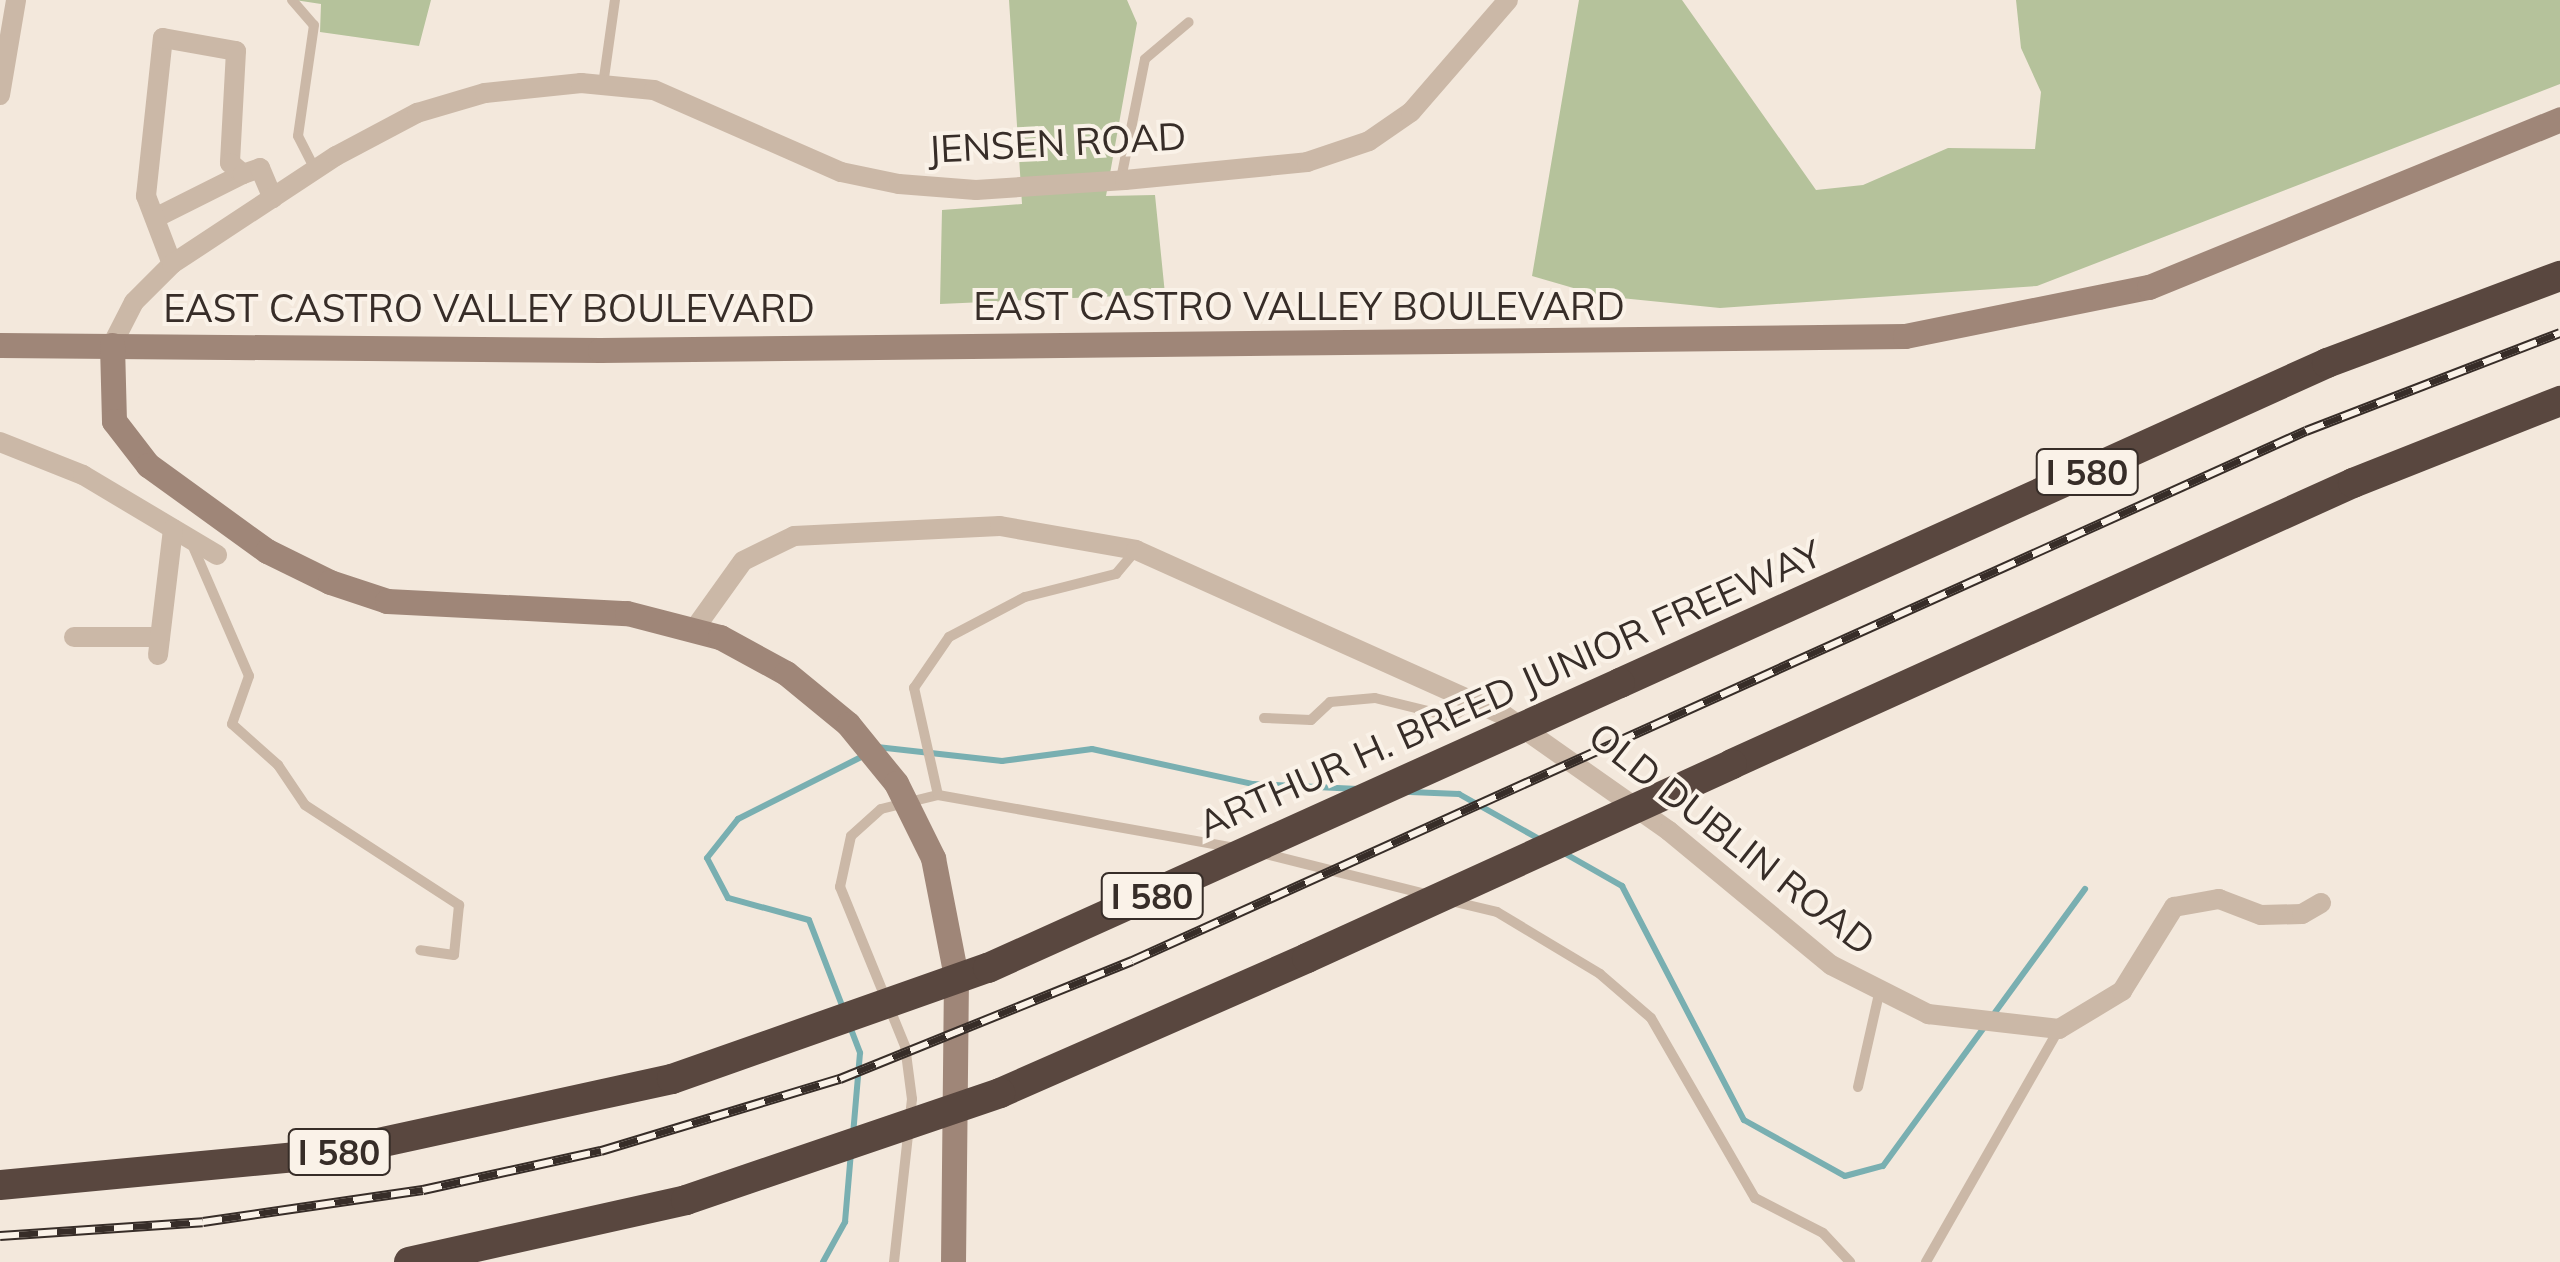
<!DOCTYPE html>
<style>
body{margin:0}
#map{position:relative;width:2560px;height:1262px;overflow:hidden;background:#f3e8dc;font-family:Mulish,sans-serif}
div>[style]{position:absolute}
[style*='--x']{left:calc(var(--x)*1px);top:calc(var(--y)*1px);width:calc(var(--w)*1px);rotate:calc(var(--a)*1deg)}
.green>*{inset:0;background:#b5c29b}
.stream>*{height:6px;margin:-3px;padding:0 3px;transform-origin:3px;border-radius:3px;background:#79afb1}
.lane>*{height:10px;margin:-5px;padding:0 5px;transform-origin:5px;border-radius:5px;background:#cbb8a7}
.street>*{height:20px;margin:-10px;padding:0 10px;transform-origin:10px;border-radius:10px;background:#cbb8a7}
.secondary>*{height:25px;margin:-12.5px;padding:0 12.5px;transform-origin:12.5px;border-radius:12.5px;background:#9f8678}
.highway>*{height:30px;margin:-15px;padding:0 15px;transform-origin:15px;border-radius:15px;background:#59473f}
.rail>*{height:10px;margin-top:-5px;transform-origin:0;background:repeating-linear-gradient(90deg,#faf2e8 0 19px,#372d28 0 38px);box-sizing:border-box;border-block:2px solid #372d28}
.secondary-bridge>*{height:25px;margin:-12.5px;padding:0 12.5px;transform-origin:12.5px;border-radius:12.5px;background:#9f8678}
.highway-bridge>*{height:30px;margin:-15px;padding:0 15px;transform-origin:15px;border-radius:15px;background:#59473f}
span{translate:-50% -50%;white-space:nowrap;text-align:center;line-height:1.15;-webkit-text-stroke:8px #faf2e8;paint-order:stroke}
.shield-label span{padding:2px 8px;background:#faf2e8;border:2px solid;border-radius:8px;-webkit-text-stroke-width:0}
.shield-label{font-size:35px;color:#372d28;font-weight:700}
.street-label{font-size:38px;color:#372d28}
</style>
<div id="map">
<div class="green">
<i style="clip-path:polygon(295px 0,431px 0,419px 46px,320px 32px,321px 4px)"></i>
<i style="clip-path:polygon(1009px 0,1127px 0,1137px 23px,1106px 196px,1155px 195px,1165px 294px,940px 304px,942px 210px,1022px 204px)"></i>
<i style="clip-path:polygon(1579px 0,1682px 0,1816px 190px,1863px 185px,1948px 148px,2035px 149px,2041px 92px,2021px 48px,2016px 0,2560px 0,2560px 84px,2037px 286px,1720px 308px,1601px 296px,1532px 276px)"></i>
</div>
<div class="stream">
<i style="--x:877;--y:747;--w:126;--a:6.4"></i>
<i style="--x:1002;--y:761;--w:91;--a:-7.6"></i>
<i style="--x:1092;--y:749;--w:165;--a:12.3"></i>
<i style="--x:1253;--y:784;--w:105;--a:2.7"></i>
<i style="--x:1410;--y:792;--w:49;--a:2.3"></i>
<i style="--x:1459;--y:794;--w:94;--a:29.3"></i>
<i style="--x:1564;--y:853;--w:67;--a:29.6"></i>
<i style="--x:1622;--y:886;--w:264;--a:62.5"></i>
<i style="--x:1744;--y:1120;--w:115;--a:29"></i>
<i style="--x:1845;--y:1176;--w:39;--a:-15"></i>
<i style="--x:1883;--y:1166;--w:343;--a:-53.9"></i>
<i style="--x:843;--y:1008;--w:94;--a:-111.1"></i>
<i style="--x:809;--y:920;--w:84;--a:-164.8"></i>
<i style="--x:728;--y:898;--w:45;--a:-117.7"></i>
<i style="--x:707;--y:858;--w:50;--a:-51.5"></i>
<i style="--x:738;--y:819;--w:144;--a:-26.7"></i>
<i style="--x:849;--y:1024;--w:31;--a:69"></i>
<i style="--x:860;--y:1053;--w:81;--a:94.9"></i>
<i style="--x:823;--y:1262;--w:46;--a:-61.2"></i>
<i style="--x:845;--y:1222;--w:70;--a:-85.1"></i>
</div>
<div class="lane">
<i style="--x:292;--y:0;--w:33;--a:49"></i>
<i style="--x:314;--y:25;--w:112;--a:98.2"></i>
<i style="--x:298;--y:136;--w:37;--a:63"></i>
<i style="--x:603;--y:85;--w:86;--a:-82"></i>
<i style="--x:1121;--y:179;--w:122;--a:-78.7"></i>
<i style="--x:1145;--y:59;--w:57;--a:-40.1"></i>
<i style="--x:191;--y:542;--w:146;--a:66.6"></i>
<i style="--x:249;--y:676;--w:51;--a:109.5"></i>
<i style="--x:232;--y:724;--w:62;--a:41.7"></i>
<i style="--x:278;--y:765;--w:48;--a:56"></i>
<i style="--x:305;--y:805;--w:184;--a:33"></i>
<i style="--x:459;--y:905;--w:50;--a:95.7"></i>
<i style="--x:454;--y:955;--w:34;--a:-172"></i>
<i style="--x:1264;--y:718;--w:47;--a:2.4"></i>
<i style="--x:1311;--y:720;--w:26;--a:-43"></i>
<i style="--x:1330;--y:702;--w:45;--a:-5.1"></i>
<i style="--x:1375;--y:698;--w:79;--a:13.9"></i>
<i style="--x:1452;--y:717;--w:29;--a:-34"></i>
<i style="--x:938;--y:795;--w:110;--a:-102.6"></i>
<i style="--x:914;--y:688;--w:62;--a:-55.5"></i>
<i style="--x:949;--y:637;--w:86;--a:-27.8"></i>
<i style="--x:1025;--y:597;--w:94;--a:-14.2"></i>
<i style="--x:1116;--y:574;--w:31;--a:-50"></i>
<i style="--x:1262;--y:853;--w:168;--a:14.1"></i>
<i style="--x:1451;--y:901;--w:47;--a:13.4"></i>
<i style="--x:1497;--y:912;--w:120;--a:31"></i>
<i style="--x:1600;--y:974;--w:67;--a:40.8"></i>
<i style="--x:1651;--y:1018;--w:208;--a:60"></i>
<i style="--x:1755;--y:1198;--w:76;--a:27.2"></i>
<i style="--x:1823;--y:1233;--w:40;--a:47"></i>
<i style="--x:1858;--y:1087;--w:95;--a:-77.3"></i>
<i style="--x:894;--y:1262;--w:164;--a:-83.7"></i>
<i style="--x:912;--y:1099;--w:53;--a:-97.5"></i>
<i style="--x:905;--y:1046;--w:172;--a:-112.2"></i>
<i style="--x:840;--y:887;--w:52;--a:-77.8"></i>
<i style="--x:851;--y:836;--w:40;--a:-42"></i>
<i style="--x:881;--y:809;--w:59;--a:-13.8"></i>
<i style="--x:938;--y:795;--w:303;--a:10.1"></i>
<i style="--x:1926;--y:1262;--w:268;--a:-60.3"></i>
</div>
<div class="street">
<i style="--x:0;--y:95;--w:96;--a:-80.4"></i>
<i style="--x:157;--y:217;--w:96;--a:-26.6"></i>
<i style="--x:172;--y:264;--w:73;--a:-110.9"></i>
<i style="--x:146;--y:196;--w:159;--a:-83.9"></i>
<i style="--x:163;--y:38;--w:74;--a:10.1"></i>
<i style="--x:236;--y:51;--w:112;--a:93.1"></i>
<i style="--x:230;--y:163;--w:17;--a:40"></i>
<i style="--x:243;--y:174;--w:18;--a:-19"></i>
<i style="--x:260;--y:168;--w:33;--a:67"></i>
<i style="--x:112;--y:345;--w:48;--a:-62.9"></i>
<i style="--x:134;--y:302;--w:54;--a:-45"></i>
<i style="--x:172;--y:264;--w:196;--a:-33.4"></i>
<i style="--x:336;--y:156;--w:92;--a:-28"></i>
<i style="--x:417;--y:113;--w:71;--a:-16.4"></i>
<i style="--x:485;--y:93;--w:97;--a:-5.9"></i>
<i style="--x:581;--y:83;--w:73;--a:5.5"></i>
<i style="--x:654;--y:90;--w:204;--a:23.7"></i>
<i style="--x:841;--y:172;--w:59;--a:11.7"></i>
<i style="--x:899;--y:184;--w:77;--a:4.5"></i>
<i style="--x:976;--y:190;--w:149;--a:-3.8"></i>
<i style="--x:1125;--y:180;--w:183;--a:-5.6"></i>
<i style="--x:1307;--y:162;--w:65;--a:-18.7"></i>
<i style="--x:1369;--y:141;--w:51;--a:-34.6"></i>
<i style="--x:1411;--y:112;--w:148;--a:-49.1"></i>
<i style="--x:0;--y:442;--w:89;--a:21.7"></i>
<i style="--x:83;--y:475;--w:156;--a:30.8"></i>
<i style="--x:695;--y:628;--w:82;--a:-54.4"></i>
<i style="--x:743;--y:561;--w:57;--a:-26.1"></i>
<i style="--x:794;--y:536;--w:206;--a:-2.8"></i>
<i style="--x:1000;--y:526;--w:138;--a:10"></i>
<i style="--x:1136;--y:550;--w:403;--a:24.2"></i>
<i style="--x:1504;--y:715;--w:202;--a:35.1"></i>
<i style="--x:1669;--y:831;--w:210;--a:39.6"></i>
<i style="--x:1831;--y:965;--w:109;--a:26.8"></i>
<i style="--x:1928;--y:1014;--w:132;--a:6.5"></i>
<i style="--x:2059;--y:1029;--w:74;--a:-31.1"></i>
<i style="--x:2122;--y:991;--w:99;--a:-58.2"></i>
<i style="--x:2174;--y:907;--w:46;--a:-10.1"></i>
<i style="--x:2219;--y:899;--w:45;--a:20.9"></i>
<i style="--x:2261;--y:915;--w:41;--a:-1.4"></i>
<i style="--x:2302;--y:914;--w:22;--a:-30"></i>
<i style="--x:74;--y:637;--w:86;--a:0"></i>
<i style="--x:158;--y:655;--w:127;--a:-83.2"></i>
</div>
<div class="secondary">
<i style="--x:0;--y:345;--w:600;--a:0.48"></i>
<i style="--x:600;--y:350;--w:1305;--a:-0.61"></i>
<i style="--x:1905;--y:336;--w:249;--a:-11.4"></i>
<i style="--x:2149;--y:287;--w:444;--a:-22.2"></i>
<i style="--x:112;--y:345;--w:76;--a:88.5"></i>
<i style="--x:114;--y:421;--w:56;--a:52.3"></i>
<i style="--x:148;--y:465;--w:147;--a:35.9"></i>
<i style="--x:267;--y:551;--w:70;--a:26.2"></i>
<i style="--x:330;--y:582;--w:60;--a:18.4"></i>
<i style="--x:387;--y:601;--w:240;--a:2.9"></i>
<i style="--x:627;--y:613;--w:96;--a:14.5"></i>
<i style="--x:933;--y:858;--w:120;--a:79"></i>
<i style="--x:956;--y:976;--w:286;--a:90.6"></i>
</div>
<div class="highway">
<i style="--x:1620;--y:683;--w:776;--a:-24.35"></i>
<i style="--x:2327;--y:363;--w:249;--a:-20.5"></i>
<i style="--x:1732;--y:764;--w:682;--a:-24.35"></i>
<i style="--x:2353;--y:483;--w:223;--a:-21.6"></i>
<i style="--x:1000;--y:1093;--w:335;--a:-23.7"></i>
<i style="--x:0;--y:1185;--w:329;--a:-5.4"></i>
<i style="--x:328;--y:1154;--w:352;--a:-12.3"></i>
<i style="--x:409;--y:1262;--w:284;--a:-12.6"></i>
</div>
<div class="rail">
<i style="--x:0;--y:1236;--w:203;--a:-3.9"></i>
<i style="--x:203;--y:1222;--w:222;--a:-8.3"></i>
<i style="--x:423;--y:1190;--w:182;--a:-12.4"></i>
<i style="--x:601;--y:1151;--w:250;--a:-16.8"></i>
<i style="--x:840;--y:1079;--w:315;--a:-22"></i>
<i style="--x:1132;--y:961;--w:1288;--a:-24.3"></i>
<i style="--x:2306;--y:431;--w:272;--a:-21.1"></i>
</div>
<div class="secondary-bridge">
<i style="--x:720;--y:637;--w:75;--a:28.6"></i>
<i style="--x:786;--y:673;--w:80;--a:39.4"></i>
<i style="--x:848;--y:724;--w:76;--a:50.9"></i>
<i style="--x:896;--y:783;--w:84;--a:63.7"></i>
</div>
<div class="highway-bridge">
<i style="--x:1307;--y:958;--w:467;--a:-24.5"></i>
<i style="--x:672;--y:1079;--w:335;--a:-19.4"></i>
<i style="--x:988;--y:968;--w:693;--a:-24.27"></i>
<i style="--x:686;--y:1200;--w:332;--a:-18.8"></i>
</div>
<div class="shield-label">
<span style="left:2087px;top:472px">I 580</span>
<span style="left:1152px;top:896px">I 580</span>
<span style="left:339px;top:1152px">I 580</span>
</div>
<div class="street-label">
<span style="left:1057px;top:143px;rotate:-3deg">JENSEN ROAD</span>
<span style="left:1299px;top:307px">EAST CASTRO VALLEY BOULEVARD</span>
<span style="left:489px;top:309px">EAST CASTRO VALLEY BOULEVARD</span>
<span style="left:1510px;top:689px;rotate:-24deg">ARTHUR H. BREED JUNIOR FREEWAY</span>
<span style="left:1732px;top:839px;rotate:38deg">OLD DUBLIN ROAD</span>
</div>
</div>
